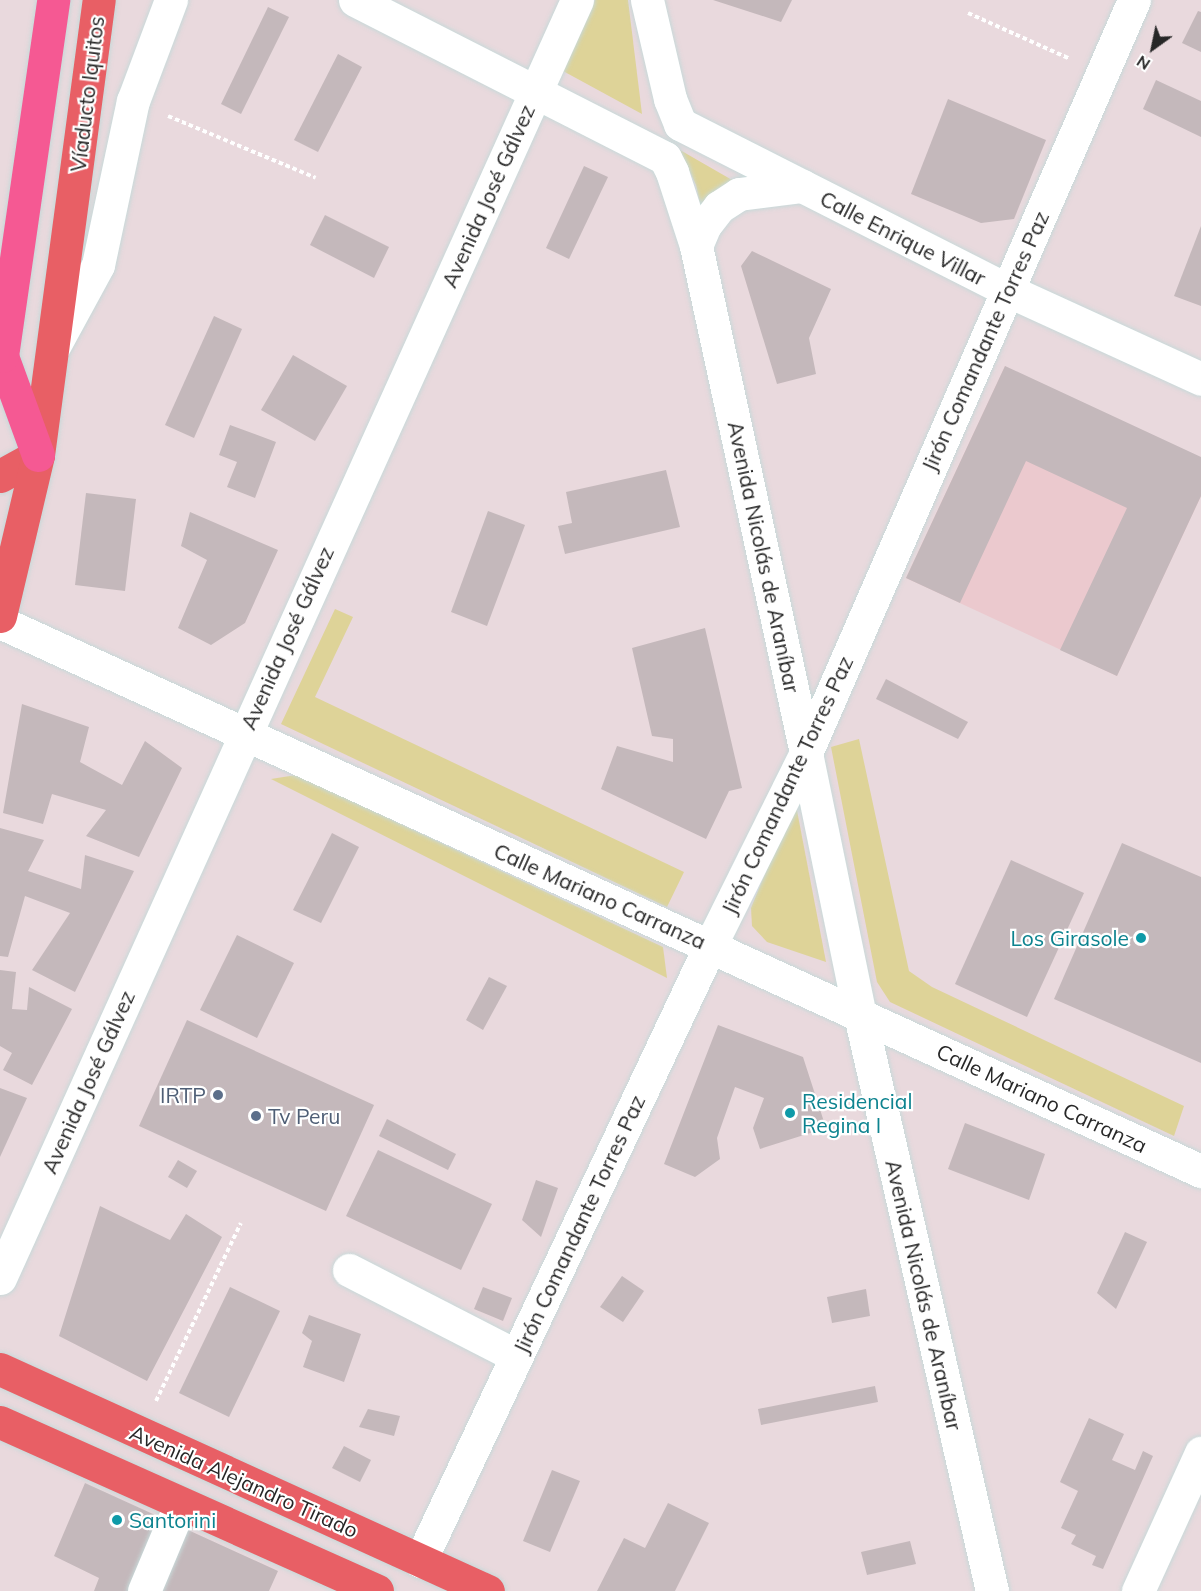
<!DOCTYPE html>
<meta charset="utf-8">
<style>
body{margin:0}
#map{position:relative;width:1201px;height:1591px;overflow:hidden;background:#e9d9dd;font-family:Mulish,sans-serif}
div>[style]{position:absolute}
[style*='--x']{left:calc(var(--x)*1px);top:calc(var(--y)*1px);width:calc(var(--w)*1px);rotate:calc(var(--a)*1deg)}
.education>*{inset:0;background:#ebc9ce}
.green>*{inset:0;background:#ded398}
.building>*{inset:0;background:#c4b8bb}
.path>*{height:4px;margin-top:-2px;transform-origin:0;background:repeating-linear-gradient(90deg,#fff 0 4.5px,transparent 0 7.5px)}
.roads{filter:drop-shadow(0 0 2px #c8d9d9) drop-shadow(0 0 2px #c8d9d9)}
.minor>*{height:33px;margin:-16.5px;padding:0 16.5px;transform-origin:16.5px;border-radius:16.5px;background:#fff}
.major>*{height:33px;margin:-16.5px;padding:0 16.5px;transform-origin:16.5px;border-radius:16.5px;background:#e85f65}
.highway>*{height:33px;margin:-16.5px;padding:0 16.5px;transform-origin:16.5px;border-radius:16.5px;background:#f55993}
.dots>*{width:16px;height:16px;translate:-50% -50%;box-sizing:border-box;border:3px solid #fff;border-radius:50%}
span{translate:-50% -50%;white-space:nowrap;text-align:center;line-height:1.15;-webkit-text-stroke:4.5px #fff;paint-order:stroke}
.street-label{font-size:21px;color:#272727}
.culture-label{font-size:21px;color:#0d838f}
.right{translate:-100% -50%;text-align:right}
.left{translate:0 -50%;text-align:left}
.service-label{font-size:21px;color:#4e5e75}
.north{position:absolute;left:1123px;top:18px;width:60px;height:60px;-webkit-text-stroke:4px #fff;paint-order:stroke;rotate:213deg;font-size:16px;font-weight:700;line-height:24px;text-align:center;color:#272727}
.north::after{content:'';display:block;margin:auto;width:21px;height:27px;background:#272727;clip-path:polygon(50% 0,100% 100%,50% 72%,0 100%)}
</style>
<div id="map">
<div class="education">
<i style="clip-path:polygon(1005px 366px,1201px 496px,1117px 676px,906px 578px)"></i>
</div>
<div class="green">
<i style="clip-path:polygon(595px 0,628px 0,642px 114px,563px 71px)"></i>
<i style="clip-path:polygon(680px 150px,739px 184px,702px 213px,696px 185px)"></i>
<i style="clip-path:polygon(335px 609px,353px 617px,315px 697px,684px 872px,667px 907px,281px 724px)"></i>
<i style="clip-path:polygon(859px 739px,909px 971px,932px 987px,1184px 1106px,1174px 1136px,890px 1002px,877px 982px,831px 747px)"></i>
<i style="clip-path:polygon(296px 775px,663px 947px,667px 978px,271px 779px)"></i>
<i style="clip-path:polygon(795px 800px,826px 962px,767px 942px,752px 926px,751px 908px)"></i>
</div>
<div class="building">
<i style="clip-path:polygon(713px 0,792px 0,781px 22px)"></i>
<i style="clip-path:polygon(268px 7px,289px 17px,241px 114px,221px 104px)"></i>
<i style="clip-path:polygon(1198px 11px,1201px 12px,1201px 52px,1182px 43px)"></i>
<i style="clip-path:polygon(338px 54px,362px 67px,318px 152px,294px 140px)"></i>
<i style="clip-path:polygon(1156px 80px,1201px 101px,1201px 137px,1143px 109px)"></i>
<i style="clip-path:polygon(948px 99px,1046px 140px,1014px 219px,981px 223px,911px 194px)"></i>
<i style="clip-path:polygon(584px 166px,608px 177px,569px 259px,546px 248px)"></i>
<i style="clip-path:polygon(325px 215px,389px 247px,374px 278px,310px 245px)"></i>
<i style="clip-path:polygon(1201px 226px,1201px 306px,1174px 296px)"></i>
<i style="clip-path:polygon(752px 251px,831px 289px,809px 338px,816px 374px,777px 384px,741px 266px)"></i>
<i style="clip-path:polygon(214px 316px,242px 329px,194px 438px,165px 425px)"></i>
<i style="clip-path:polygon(293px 355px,347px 386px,315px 441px,261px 410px)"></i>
<i style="clip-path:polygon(1005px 366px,1201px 457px,1201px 496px,1117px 676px,1060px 650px,1127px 508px,1026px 461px,960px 603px,906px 578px)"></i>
<i style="clip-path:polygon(230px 425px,276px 442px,255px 498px,227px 487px,237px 462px,219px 455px)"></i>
<i style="clip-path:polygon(666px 470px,680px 527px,565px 554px,558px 526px,572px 523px,566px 492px)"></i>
<i style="clip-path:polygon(86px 493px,136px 499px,125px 591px,75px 585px)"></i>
<i style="clip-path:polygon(488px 511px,525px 525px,487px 626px,451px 612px)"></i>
<i style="clip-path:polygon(190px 512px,278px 550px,245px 623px,211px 645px,178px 628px,207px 560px,181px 546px)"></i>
<i style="clip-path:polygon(705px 628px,742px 788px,729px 791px,706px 839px,601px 789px,617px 746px,673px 762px,673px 739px,652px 736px,632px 648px)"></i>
<i style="clip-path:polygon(886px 679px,968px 722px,958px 739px,876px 699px)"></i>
<i style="clip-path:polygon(22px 704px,89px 727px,80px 762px,122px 785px,145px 741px,182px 768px,139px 857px,86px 836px,106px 810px,52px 794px,43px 824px,3px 813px)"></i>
<i style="clip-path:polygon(0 828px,44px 840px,28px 871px,81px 889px,85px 855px,134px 871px,75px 992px,32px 970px,70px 913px,25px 896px,8px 957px,0 956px)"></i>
<i style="clip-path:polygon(332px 833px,359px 847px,321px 923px,293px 910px)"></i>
<i style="clip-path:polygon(1122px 843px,1201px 877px,1201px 1063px,1054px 999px)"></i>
<i style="clip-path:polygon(1011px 860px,1084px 893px,1027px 1017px,955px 984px)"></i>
<i style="clip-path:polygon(237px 935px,294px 963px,257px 1038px,200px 1010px)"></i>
<i style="clip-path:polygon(0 970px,16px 972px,12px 1009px,27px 1010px,29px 987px,72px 1009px,32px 1085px,3px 1070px,12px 1053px,0 1046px)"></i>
<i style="clip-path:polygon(489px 977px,507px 986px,483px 1030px,466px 1020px)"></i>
<i style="clip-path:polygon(187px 1020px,374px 1105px,326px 1211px,139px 1126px)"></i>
<i style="clip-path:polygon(718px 1025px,803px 1057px,826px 1128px,760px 1149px,753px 1128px,764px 1098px,735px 1087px,717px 1138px,720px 1159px,695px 1177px,664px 1164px)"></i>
<i style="clip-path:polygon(0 1088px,27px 1098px,0 1157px)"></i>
<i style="clip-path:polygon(387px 1119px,456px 1154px,448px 1170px,379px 1136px)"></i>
<i style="clip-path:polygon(965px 1123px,1045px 1154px,1029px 1200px,948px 1169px)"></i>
<i style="clip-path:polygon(378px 1150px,492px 1204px,461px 1270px,346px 1216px)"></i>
<i style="clip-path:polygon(178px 1160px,197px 1171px,187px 1188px,168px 1177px)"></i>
<i style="clip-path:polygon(536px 1180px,558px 1188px,541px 1237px,522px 1220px)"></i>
<i style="clip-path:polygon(100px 1206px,170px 1240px,186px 1214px,222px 1237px,147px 1381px,59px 1336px)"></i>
<i style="clip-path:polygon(1125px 1232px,1147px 1242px,1116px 1309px,1097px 1293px)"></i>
<i style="clip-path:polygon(622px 1276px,644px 1291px,623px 1322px,600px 1307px)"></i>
<i style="clip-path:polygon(230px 1287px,280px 1311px,229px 1417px,179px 1393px)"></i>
<i style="clip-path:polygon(483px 1287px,512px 1298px,503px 1321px,474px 1309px)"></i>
<i style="clip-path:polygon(866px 1289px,870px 1316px,832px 1323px,827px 1297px)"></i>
<i style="clip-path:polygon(309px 1315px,361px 1334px,344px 1382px,303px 1367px,312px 1341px,302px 1333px)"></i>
<i style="clip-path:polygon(875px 1386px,878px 1402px,761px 1425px,758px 1409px)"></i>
<i style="clip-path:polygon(368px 1409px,400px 1416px,394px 1436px,359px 1427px)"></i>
<i style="clip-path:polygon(1089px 1418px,1124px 1434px,1112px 1460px,1135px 1470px,1143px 1451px,1153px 1456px,1103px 1569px,1092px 1565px,1096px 1556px,1071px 1544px,1076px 1535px,1061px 1528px,1078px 1491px,1060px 1482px)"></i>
<i style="clip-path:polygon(344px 1446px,371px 1460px,360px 1482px,332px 1468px)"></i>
<i style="clip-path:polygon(552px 1470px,580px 1481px,550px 1552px,523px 1541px)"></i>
<i style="clip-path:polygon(85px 1483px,278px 1571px,269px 1591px,94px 1591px,99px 1578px,54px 1556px)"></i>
<i style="clip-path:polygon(668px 1503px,709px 1523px,675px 1591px,597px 1591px,624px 1538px,645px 1548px)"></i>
<i style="clip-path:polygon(910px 1541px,916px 1564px,867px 1575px,861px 1552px)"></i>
</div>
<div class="path">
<i style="--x:968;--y:13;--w:110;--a:24.2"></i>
<i style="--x:168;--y:116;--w:160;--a:22.7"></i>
<i style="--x:156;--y:1401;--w:197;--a:-64.5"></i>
</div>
<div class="roads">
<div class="minor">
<i style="--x:355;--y:0;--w:348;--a:27"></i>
<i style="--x:665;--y:158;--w:16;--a:63"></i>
<i style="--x:672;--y:172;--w:78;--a:72"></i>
<i style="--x:696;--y:246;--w:519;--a:77.76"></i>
<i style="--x:806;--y:753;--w:268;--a:78.4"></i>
<i style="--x:860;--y:1015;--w:591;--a:77.09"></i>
<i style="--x:647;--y:0;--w:102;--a:76.9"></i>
<i style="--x:670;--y:99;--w:27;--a:68"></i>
<i style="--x:680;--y:124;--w:367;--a:26.9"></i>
<i style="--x:1007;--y:290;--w:213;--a:24.6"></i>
<i style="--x:696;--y:246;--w:23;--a:-67"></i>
<i style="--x:705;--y:225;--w:23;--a:-52"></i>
<i style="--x:719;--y:207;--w:24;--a:-33"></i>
<i style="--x:739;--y:194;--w:64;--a:-7.2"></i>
<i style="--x:53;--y:348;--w:94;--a:-61.5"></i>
<i style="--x:98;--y:265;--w:168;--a:-78"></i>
<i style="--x:133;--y:101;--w:108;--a:-69.4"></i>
<i style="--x:0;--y:622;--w:1321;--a:24.57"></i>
<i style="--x:349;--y:1270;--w:188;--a:27.2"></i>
<i style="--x:0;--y:1278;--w:1402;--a:-65.7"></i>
<i style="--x:420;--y:1561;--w:680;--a:-64.75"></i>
<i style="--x:710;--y:946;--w:216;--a:-63.6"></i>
<i style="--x:806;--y:753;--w:821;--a:-66.46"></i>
<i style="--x:144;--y:1591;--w:95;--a:-67.2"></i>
<i style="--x:1138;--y:1591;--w:152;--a:-65.5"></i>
</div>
<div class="major">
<i style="--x:0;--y:476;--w:43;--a:-28.9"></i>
<i style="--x:0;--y:616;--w:165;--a:-76.7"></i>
<i style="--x:38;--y:455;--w:459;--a:-82.4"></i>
<i style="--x:0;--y:1369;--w:536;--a:24.46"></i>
<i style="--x:0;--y:1422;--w:413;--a:24.1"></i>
</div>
<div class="highway">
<i style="--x:38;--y:455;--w:105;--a:-110"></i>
<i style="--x:2;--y:356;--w:360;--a:-81.8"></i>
</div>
</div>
<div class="dots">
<i style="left:1141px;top:938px;background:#0f9aa8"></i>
<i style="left:218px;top:1095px;background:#5c6f8a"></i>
<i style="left:790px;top:1113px;background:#0f9aa8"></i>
<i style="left:256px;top:1116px;background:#5c6f8a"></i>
<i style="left:117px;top:1520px;background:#0f9aa8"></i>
</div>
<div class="street-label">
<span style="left:87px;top:94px;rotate:-83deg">Víaducto Iquitos</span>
<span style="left:488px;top:196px;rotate:-66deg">Avenida José Gálvez</span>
<span style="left:903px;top:238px;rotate:27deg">Calle Enrique Villar</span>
<span style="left:985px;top:341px;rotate:-66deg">Jirón Comandante Torres Paz</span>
<span style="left:764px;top:557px;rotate:78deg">Avenida Nicolás de Araníbar</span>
<span style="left:287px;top:638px;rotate:-66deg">Avenida José Gálvez</span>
<span style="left:787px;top:785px;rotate:-65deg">Jirón Comandante Torres Paz</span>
<span style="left:600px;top:896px;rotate:24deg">Calle Mariano Carranza</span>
<span style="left:88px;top:1082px;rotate:-66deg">Avenida José Gálvez</span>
<span style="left:1042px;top:1098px;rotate:25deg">Calle Mariano Carranza</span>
<span style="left:579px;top:1224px;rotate:-65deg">Jirón Comandante Torres Paz</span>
<span style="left:924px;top:1295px;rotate:77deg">Avenida Nicolás de Araníbar</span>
<span style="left:244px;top:1481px;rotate:24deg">Avenida Alejandro Tirado</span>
</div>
<div class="culture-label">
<span class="right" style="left:1129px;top:938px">Los Girasole</span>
<span class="left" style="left:802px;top:1113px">Residencial<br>Regina I</span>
<span class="left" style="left:129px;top:1520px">Santorini</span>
</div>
<div class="service-label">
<span class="right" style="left:206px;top:1095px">IRTP</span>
<span class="left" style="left:268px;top:1116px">Tv Peru</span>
</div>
<div class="north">N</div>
</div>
